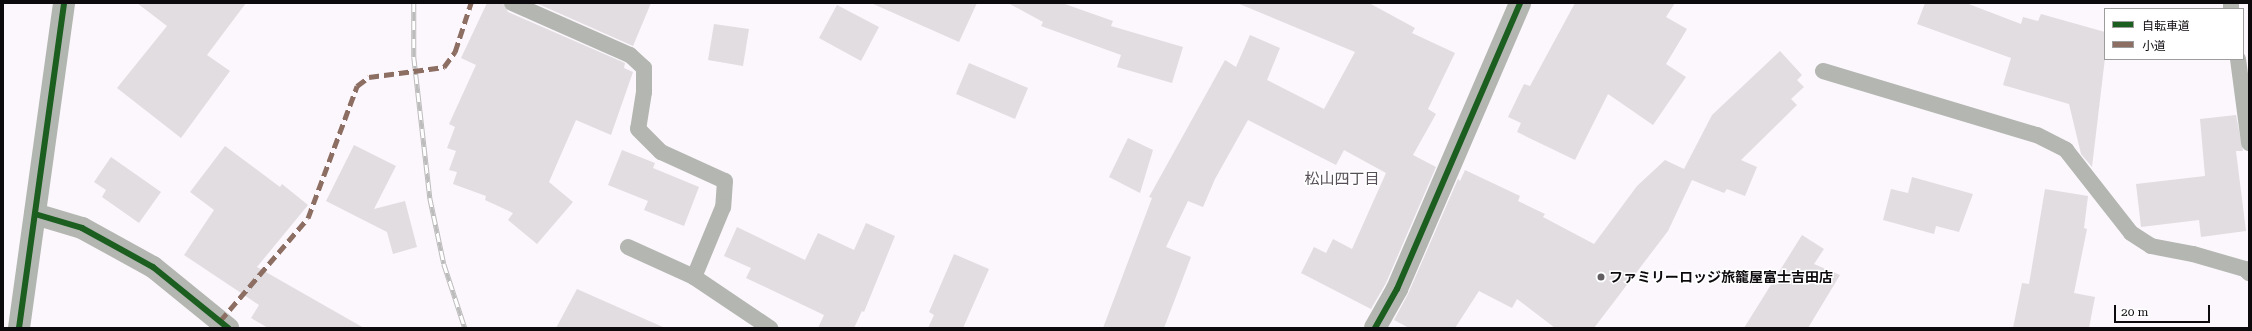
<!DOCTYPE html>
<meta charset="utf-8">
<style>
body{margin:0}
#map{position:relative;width:2252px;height:331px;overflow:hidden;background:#fcf7fc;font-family:"Roboto Serif","Noto Sans JP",serif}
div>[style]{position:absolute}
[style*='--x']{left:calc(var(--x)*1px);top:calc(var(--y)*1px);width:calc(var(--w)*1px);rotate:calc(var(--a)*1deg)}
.building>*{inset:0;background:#e1dde1}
.lane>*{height:16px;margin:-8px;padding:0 8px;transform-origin:8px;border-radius:8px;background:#b3b6b1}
.street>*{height:22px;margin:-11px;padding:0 11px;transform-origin:11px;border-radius:11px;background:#b3b6b1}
.secondary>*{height:22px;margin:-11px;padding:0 11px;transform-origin:11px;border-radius:11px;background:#b2b6b0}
.rail>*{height:4.5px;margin-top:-2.25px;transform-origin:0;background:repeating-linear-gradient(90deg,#fff 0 9px,#bdbcbc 0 18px);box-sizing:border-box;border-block:1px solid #bdbcbc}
.quiet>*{height:5px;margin-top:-2.5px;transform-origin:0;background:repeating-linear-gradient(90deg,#8d6e63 0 10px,transparent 0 15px)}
.cycleway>*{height:6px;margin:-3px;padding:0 3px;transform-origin:3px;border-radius:3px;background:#1b5e20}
.dots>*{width:11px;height:11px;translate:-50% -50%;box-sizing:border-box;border:2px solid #fff;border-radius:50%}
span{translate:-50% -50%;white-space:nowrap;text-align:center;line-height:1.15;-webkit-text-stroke:3px #fff;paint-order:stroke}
.poi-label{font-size:14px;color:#0d0a0d;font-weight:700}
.left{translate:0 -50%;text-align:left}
.neighbourhood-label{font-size:15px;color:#564f57}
.frame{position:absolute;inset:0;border:4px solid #0d0a0d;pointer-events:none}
.legend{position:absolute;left:2104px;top:8px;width:140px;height:52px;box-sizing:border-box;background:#fff;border:1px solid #9e9d9e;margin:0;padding:5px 7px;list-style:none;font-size:12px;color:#0d0a0d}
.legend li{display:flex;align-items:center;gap:8px;height:20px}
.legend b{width:20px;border:1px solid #9e9d9e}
.scale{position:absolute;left:2114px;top:305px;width:96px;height:18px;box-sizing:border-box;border:2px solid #0d0a0d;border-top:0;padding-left:5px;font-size:12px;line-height:14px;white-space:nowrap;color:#0d0a0d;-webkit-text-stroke:3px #fff;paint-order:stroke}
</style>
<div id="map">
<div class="building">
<i style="clip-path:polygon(137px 3px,246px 3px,207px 55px,230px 71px,181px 138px,117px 88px,167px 26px)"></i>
<i style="clip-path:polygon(487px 3px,503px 3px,508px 12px,625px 63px,624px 68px,633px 72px,611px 135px,576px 120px,549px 182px,573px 202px,537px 244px,508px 220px,513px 213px,485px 200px,486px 196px,453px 184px,457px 172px,449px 170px,456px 151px,447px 148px,455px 127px,449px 124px,476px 65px,461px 58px)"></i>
<i style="clip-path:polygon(536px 3px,651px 3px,633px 46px)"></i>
<i style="clip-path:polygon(871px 3px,977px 3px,959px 42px)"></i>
<i style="clip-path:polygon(1008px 3px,1062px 3px,1113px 21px,1111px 26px,1183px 47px,1172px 83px,1117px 67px,1121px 55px,1041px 26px,1043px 22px)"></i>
<i style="clip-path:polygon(1237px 3px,1369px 3px,1415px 28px,1412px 33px,1455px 53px,1428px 109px,1436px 114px,1413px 155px,1436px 167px,1386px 283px,1371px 309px,1301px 273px,1314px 247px,1326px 253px,1333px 239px,1352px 249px,1386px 173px,1344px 150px,1336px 165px,1248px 120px,1215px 179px,1203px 207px,1188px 201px,1166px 247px,1191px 257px,1164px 328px,1103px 328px,1152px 198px,1149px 197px,1225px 60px,1236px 67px,1250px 35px,1280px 48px,1267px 80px,1324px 109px,1355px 52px)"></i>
<i style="clip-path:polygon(1575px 3px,1675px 3px,1666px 17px,1687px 29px,1666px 64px,1686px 77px,1653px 125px,1608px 94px,1575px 160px,1517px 132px,1521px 123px,1508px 117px,1524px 84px,1530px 86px)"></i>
<i style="clip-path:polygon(1925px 3px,1966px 3px,2021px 24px,2023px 17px,2038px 21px,2041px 14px,2105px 32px,2105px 58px,2092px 167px,2081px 154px,2069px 104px,2003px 85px,2011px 58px,1917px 24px)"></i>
<i style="clip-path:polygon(837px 5px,879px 27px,861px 61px,819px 38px)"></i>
<i style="clip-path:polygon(714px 24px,749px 29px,743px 66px,708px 60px)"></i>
<i style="clip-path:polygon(1780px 51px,1802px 75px,1797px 80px,1804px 87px,1791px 99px,1797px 105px,1741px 160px,1757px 167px,1745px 196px,1727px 189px,1724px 193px,1692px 180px,1668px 231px,1594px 328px,1555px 328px,1517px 299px,1512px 308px,1479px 291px,1455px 328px,1409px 328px,1394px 320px,1408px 294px,1458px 179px,1460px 181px,1465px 170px,1520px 196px,1518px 201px,1545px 214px,1543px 217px,1594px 244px,1637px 186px,1665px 160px,1684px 169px,1712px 115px)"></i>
<i style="clip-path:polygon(969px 63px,1028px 88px,1015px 119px,956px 94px)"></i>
<i style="clip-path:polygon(2236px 115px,2243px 151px,2236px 151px,2246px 231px,2201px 237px,2199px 220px,2141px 227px,2136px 184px,2205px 176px,2200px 119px)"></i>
<i style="clip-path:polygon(1128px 138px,1153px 150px,1140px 193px,1109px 177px)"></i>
<i style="clip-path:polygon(354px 145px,396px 166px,374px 209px,405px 201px,417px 247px,393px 254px,387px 232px,326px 201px)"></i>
<i style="clip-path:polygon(225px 146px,280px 187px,282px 184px,308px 205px,257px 267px,364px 328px,268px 328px,251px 318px,259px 305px,184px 255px,214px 210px,190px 192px)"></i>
<i style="clip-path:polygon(622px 150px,655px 163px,653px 168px,699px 187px,684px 226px,644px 210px,648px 201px,608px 185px)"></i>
<i style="clip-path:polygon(111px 157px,161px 192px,139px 223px,102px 197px,106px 190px,94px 182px)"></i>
<i style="clip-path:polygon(1912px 177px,1973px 194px,1959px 232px,1936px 226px,1934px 234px,1883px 220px,1891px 189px,1908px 193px)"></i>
<i style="clip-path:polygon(2045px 189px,2088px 196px,2084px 228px,2087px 229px,2074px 293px,2095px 297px,2089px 328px,2013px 328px,2022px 283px,2029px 284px)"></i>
<i style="clip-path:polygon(866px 223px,895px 236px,864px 312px,862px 311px,854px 328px,818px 328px,824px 315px,746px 278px,751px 268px,724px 256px,737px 227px,805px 260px,818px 233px,854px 250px)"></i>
<i style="clip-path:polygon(1802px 235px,1824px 249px,1814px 264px,1840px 275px,1808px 328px,1744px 328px)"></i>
<i style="clip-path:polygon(954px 254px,989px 269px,963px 328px,928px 328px,934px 315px,929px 312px)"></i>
<i style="clip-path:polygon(577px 289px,665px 328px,556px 328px)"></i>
</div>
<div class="lane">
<i style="--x:512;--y:3;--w:129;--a:23.8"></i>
<i style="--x:630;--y:55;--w:19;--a:43"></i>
<i style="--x:644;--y:68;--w:24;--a:90"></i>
<i style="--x:644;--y:92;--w:37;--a:99"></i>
<i style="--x:638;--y:129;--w:33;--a:45"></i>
<i style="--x:661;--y:152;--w:70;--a:24.4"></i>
<i style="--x:725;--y:181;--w:26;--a:94"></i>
<i style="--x:723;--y:207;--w:76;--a:112.5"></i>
<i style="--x:2231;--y:9;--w:6;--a:-90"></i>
<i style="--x:2238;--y:59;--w:85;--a:82.5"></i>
<i style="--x:1823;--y:71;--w:223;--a:16.7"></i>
<i style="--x:2037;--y:135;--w:33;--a:27"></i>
<i style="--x:2066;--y:150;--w:105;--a:51.9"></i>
<i style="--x:2131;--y:233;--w:24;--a:33"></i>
<i style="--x:2151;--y:246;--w:43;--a:10.8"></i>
<i style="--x:2193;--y:254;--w:54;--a:16.1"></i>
<i style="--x:2245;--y:269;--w:6;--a:45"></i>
<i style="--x:628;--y:247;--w:72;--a:24.4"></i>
<i style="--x:694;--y:277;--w:92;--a:33.9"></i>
</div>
<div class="street">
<i style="--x:35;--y:214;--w:49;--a:16.6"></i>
<i style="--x:82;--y:228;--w:81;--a:28.8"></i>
<i style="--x:153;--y:267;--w:97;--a:39.1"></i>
<i style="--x:1375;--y:328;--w:45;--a:-60.6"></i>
<i style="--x:1397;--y:289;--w:311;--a:-66.7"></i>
</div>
<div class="secondary">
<i style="--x:19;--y:328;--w:328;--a:-82.1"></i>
</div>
<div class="rail">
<i style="--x:414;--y:3;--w:54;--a:90"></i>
<i style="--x:414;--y:57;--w:142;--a:83.5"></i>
<i style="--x:430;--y:198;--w:67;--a:78"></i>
<i style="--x:444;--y:264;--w:67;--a:71.8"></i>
</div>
<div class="quiet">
<i style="--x:220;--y:321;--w:135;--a:-49.5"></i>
<i style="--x:308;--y:218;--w:141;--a:-69.6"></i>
<i style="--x:357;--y:86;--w:15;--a:-37"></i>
<i style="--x:369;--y:77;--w:76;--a:-7.6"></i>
<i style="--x:444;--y:67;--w:19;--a:-54"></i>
<i style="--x:455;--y:52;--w:52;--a:-71.9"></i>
</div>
<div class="cycleway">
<i style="--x:35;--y:214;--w:49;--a:16.6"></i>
<i style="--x:82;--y:228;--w:81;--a:28.8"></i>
<i style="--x:153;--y:267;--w:97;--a:39.1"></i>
<i style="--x:19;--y:328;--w:328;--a:-82.1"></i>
<i style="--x:1375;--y:328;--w:45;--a:-60.6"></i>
<i style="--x:1397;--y:289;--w:311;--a:-66.7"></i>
</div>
<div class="dots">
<i style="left:1601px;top:277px;background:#615d61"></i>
</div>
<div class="poi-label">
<span class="left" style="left:1609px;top:277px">ファミリーロッジ旅籠屋富士吉田店</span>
</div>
<div class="neighbourhood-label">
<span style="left:1342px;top:180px">松山四丁目</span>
</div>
<div class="frame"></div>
<ul class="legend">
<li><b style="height:5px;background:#1b5e20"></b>自転車道</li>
<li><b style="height:5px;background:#8d6e63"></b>小道</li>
</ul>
<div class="scale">20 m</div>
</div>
